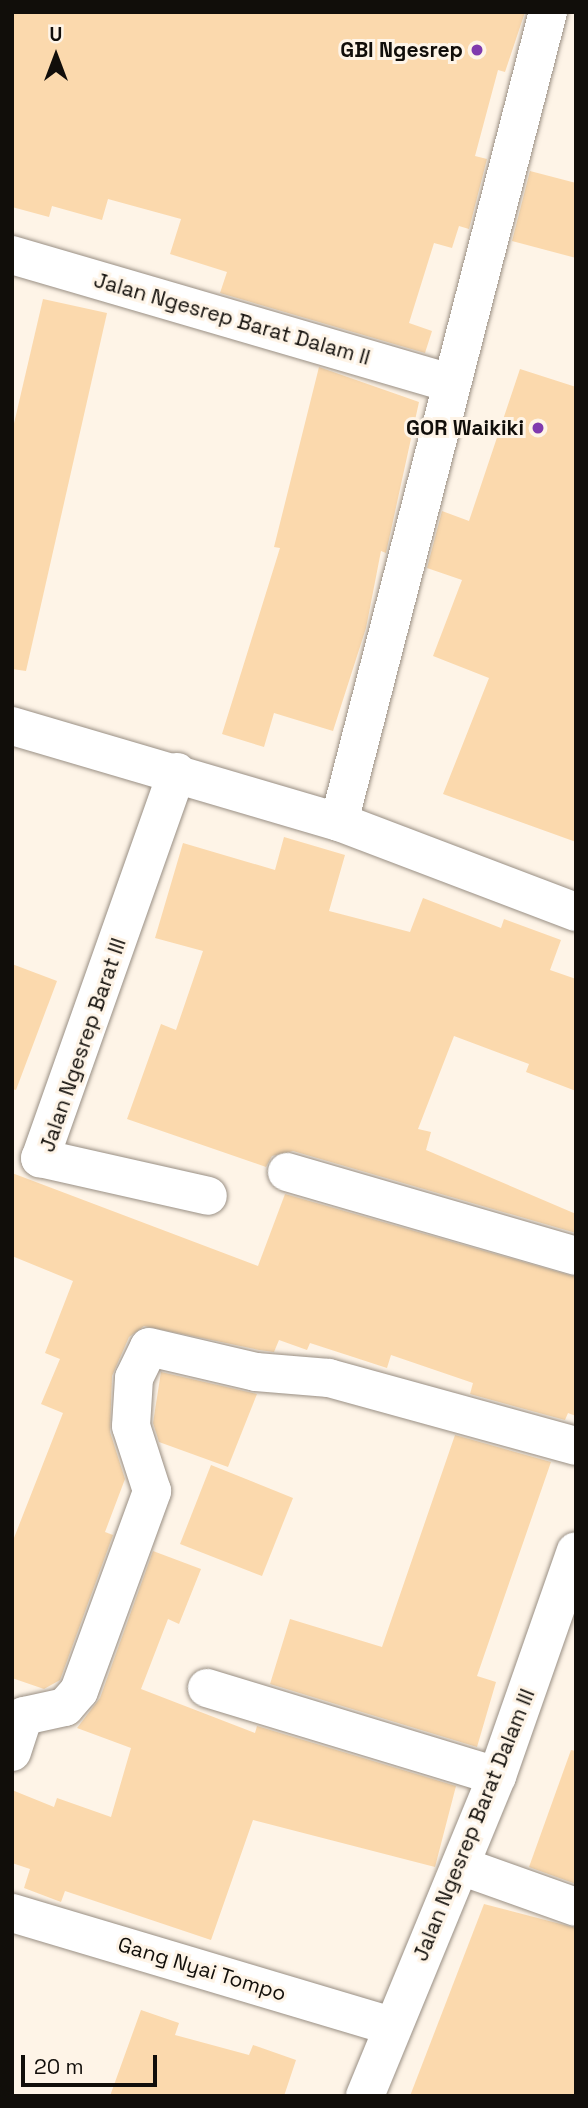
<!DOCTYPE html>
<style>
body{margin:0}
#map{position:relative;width:588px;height:2108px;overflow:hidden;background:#fef4e7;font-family:"Space Grotesk",sans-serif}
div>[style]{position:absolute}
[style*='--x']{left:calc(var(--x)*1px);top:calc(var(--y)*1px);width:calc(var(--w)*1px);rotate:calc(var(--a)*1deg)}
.building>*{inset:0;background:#fbd9ad}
.roads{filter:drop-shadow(0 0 2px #998f84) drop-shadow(0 0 2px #998f84)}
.street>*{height:38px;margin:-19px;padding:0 19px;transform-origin:19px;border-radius:19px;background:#fff}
.dots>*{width:19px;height:19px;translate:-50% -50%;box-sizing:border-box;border:4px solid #fef4e7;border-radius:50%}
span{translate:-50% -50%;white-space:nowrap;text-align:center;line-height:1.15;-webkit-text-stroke:6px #fef4e7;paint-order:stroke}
.poi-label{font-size:21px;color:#110e0a;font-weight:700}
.right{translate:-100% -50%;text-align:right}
.street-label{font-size:21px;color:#110e0a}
.frame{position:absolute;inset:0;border:14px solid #110e0a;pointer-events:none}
.north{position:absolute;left:21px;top:21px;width:70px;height:70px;-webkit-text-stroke:5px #fef4e7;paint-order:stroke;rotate:0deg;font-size:19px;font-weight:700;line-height:28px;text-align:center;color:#110e0a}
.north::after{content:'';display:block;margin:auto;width:24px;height:32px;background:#110e0a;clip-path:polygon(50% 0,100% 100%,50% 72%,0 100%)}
.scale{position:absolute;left:21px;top:2055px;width:136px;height:32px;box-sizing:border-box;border:4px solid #110e0a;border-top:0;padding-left:9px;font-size:21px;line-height:24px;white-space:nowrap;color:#110e0a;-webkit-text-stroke:5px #fef4e7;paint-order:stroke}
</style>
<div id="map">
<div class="building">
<i style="clip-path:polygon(12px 12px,525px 12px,505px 72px,498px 70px,475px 156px,487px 159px,469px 229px,459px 226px,452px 248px,434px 243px,409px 323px,432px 331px,425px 353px,220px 293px,227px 272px,170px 254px,181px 219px,108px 199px,102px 220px,52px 206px,49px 217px,12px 207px)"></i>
<i style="clip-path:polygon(530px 171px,576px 183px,576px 258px,512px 241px)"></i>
<i style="clip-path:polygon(43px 299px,107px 313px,26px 671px,12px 669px,12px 432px)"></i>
<i style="clip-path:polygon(319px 367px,419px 402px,386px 553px,381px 551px,366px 628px,333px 731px,274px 713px,264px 747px,222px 734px,280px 548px,274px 547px)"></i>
<i style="clip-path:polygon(520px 369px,576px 387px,576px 842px,443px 794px,489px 678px,433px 656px,462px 580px,427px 568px,442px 511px,469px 521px)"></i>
<i style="clip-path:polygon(284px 837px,345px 855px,329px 911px,410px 932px,423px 898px,501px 928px,504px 919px,561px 940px,550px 970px,576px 979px,576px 1091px,526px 1072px,529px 1064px,454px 1036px,418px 1129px,431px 1132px,426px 1150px,576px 1214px,576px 1233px,293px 1151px,272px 1156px,266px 1167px,127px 1119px,161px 1024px,176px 1030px,203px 951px,155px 938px,183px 843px,275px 870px)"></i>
<i style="clip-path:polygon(12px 964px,57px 981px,16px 1090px,12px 1089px)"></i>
<i style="clip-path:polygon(12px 1173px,258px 1266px,285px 1194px,576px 1277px,576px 1416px,568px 1413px,565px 1420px,470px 1394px,473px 1383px,391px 1355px,387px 1368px,310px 1343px,307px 1350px,279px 1340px,274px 1352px,259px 1350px,144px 1326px,129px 1337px,112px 1376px,110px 1432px,125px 1479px,105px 1532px,113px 1535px,60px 1680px,44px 1689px,12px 1678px,12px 1543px,63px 1413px,41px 1404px,60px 1359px,45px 1353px,73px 1281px,12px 1256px)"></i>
<i style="clip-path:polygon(161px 1372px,257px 1394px,228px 1467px,159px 1442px,153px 1423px)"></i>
<i style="clip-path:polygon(455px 1435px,551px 1462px,477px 1676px,496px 1682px,477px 1747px,270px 1684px,290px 1619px,382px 1647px)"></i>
<i style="clip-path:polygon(211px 1465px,293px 1498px,262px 1576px,180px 1544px)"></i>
<i style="clip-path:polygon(153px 1551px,201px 1569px,179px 1624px,168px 1619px,141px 1689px,255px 1733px,257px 1726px,456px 1786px,435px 1867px,253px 1820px,211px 1940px,65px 1891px,61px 1902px,24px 1888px,30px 1869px,12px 1863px,12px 1790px,54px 1807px,57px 1798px,111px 1817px,131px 1748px,77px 1728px,100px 1698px)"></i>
<i style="clip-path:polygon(571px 1750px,576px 1751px,576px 1884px,529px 1867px)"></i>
<i style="clip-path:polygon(484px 1904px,576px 1928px,576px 2096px,410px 2096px)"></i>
<i style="clip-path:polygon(141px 2010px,179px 2023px,175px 2035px,249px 2055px,253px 2045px,296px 2060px,284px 2096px,110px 2096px)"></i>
</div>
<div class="roads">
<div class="street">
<i style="--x:12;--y:255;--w:457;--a:16.3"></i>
<i style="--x:12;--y:726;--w:341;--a:16.4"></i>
<i style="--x:339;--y:822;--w:254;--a:20.8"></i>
<i style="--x:177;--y:772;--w:410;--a:109.5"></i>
<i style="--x:40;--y:1158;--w:172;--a:12.7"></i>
<i style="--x:339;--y:822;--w:837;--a:-75.53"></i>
<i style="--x:287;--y:1172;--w:301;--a:16.2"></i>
<i style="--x:207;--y:1688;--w:303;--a:16.9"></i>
<i style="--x:12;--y:1752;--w:38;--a:-72"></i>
<i style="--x:24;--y:1716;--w:42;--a:-12.4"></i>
<i style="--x:65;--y:1707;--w:21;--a:-49"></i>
<i style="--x:79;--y:1691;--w:213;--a:-69.9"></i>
<i style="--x:152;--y:1491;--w:68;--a:-107.9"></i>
<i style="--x:131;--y:1426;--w:48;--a:-86.4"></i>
<i style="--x:134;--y:1378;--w:34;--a:-64"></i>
<i style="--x:149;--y:1347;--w:110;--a:13.2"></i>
<i style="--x:256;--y:1372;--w:73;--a:4.7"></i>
<i style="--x:329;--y:1378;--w:256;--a:15.4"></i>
<i style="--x:461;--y:1866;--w:122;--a:19.6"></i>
<i style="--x:12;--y:1913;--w:395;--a:16.6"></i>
<i style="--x:365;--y:2096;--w:346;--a:-67.6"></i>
<i style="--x:497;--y:1776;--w:238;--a:-70.7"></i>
</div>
</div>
<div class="dots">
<i style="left:477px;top:50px;background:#803aae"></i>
<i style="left:538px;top:428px;background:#803aae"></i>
</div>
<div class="poi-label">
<span class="right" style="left:463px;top:50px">GBI Ngesrep</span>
<span class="right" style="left:524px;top:428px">GOR Waikiki</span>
</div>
<div class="street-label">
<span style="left:232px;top:319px;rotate:16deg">Jalan Ngesrep Barat Dalam II</span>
<span style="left:83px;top:1045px;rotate:-71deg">Jalan Ngesrep Barat III</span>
<span style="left:474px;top:1825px;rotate:-68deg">Jalan Ngesrep Barat Dalam III</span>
<span style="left:202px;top:1969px;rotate:17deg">Gang Nyai Tompo</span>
</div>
<div class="frame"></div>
<div class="north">U</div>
<div class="scale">20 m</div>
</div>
